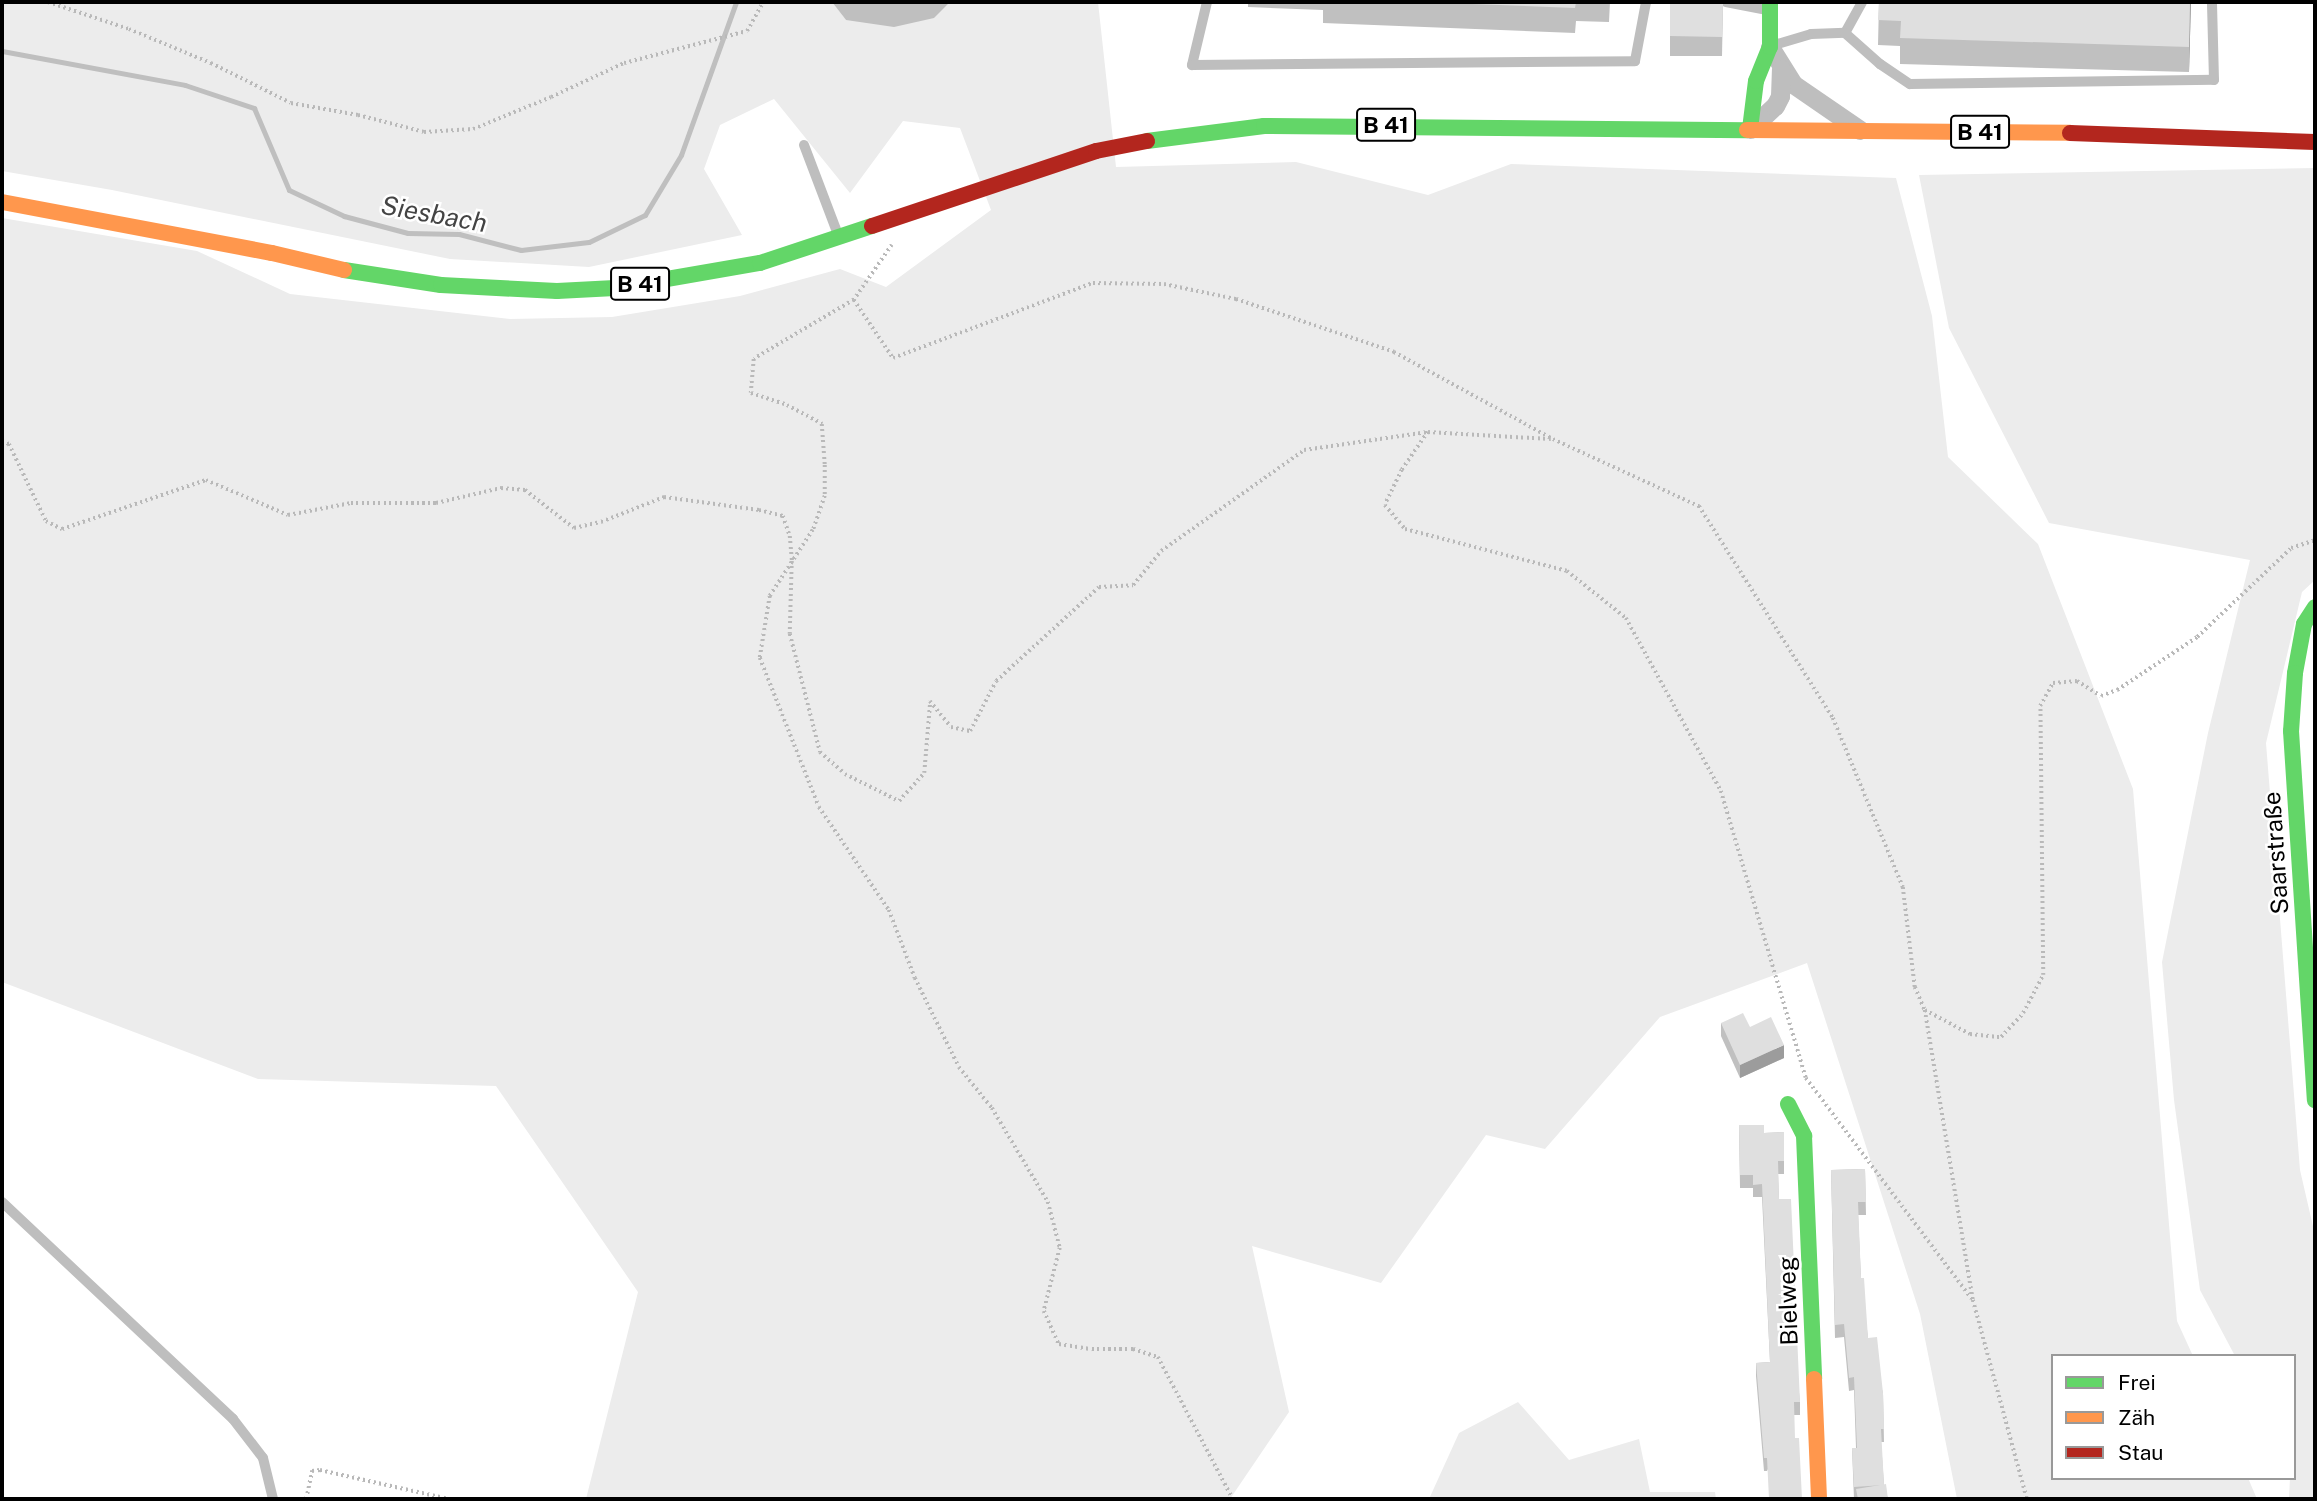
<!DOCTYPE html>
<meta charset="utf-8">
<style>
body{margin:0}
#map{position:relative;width:2317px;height:1501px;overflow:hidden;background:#fff;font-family:"Public Sans",sans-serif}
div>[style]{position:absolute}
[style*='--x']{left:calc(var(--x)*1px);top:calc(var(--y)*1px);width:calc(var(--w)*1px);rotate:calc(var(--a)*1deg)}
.green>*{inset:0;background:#ececec}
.water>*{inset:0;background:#bfbfbf}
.stream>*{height:5px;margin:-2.5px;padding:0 2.5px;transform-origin:2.5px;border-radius:2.5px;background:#bfbfbf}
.path>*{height:3.5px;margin-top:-1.75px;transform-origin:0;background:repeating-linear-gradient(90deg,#b9b9b9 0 2px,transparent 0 5.5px)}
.lane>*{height:10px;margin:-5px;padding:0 5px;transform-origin:5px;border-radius:5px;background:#bebebe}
.street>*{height:19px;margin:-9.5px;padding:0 9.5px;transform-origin:9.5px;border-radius:9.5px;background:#bebebe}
.fast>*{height:16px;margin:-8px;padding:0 8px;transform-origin:8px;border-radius:8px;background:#63d668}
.slow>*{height:16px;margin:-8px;padding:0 8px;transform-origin:8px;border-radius:8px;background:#ff974d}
.jam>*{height:16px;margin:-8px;padding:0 8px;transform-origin:8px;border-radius:8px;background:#b3261e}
.wall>*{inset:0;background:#c0c0c0}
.shaded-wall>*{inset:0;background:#9c9c9c}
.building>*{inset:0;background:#dfdfdf}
span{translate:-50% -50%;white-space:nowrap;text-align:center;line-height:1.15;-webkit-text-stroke:5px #fff;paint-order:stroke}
.shield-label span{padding:2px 5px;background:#fff;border:2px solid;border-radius:5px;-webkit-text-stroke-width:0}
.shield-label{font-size:23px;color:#000;font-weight:700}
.street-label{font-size:24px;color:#000}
.water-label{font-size:26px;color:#444;font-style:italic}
.frame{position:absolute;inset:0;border:4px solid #000;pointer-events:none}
.legend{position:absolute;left:2051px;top:1354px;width:245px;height:126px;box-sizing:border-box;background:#fff;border:2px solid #999;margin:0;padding:9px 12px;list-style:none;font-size:21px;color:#000}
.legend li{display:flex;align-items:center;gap:14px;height:35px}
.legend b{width:35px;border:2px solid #999}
</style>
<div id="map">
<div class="green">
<i style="clip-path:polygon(2px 2px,832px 2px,846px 20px,933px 18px,950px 2px,1098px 2px,1116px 167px,1296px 162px,1428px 195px,1511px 164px,1896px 178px,1932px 316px,1948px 457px,2038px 544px,2133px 789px,2177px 1321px,2193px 1356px,2053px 1356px,2053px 1478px,2248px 1478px,2257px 1499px,1957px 1499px,1920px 1314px,1807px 963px,1660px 1017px,1545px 1149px,1486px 1135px,1381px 1283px,1252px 1246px,1289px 1412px,1230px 1499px,586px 1499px,638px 1292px,496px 1086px,258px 1079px,2px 982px,2px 218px,197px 251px,290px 294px,510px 319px,612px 317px,740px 296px,840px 269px,886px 287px,991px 210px,960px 128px,903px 121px,850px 193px,774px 99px,720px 125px,704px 169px,742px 235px,589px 267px,450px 259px,112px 190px,2px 171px)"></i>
<i style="clip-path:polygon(2315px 168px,2315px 580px,2302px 592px,2266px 743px,2300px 1170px,2315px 1235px,2315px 1499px,2289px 1499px,2290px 1478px,2294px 1478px,2294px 1356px,2235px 1356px,2200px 1290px,2174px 1100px,2162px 962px,2208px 733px,2250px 560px,2049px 523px,1949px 328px,1919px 175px)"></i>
<i style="clip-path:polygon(1518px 1402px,1569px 1460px,1639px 1439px,1650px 1492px,1715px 1492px,1716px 1499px,1429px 1499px,1459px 1433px)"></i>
</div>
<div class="water">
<i style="clip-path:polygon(832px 2px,950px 2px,934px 18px,894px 27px,846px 20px)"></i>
</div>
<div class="stream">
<i style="--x:2;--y:51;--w:186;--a:10.5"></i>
<i style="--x:185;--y:85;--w:73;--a:18.4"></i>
<i style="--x:254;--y:108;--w:89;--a:66.9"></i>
<i style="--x:289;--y:190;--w:61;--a:25.3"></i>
<i style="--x:344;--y:216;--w:66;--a:14.9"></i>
<i style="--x:408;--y:233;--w:51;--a:1.1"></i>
<i style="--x:459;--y:234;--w:64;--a:14.5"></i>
<i style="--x:521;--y:250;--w:68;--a:-6.7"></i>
<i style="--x:589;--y:242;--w:62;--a:-25.7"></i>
<i style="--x:645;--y:215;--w:70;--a:-59"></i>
<i style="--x:681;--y:155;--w:163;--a:-70.2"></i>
</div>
<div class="path">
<i style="--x:48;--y:2;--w:85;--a:18.4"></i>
<i style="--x:129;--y:29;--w:89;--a:22.5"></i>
<i style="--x:211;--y:63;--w:89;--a:26.6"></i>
<i style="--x:291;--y:103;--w:68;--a:10.2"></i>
<i style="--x:358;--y:115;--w:68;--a:14.4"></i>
<i style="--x:424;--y:132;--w:49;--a:-3.5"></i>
<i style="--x:473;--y:129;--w:84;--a:-22.3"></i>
<i style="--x:551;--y:97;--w:81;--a:-25"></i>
<i style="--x:624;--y:63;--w:127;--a:-14.6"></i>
<i style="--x:747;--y:31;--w:33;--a:-61"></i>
<i style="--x:892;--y:245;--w:67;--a:124.6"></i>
<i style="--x:854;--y:300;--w:70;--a:56.1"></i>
<i style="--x:893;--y:358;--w:214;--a:-20.6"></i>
<i style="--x:1093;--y:283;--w:71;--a:0.8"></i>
<i style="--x:1164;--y:284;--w:74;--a:11.8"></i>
<i style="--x:1236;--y:299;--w:167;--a:18.5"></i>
<i style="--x:1394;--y:352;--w:181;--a:28.7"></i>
<i style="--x:1553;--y:439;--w:161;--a:24.7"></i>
<i style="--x:1699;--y:506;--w:251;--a:57.7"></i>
<i style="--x:1833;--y:718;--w:183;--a:67.5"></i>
<i style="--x:1903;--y:887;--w:101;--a:83.2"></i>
<i style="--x:1915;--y:987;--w:25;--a:67"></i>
<i style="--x:1925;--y:1010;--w:294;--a:80.6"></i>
<i style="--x:1973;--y:1300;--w:206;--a:74.8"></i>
<i style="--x:854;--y:300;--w:116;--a:149.5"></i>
<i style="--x:754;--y:359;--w:34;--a:95"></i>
<i style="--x:751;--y:393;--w:38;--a:18"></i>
<i style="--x:787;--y:405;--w:40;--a:28"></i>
<i style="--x:822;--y:424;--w:41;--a:85.8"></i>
<i style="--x:825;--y:465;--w:31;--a:90"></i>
<i style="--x:825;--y:496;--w:36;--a:109"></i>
<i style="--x:813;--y:530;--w:79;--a:123.1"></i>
<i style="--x:770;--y:596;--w:63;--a:99.2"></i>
<i style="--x:760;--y:658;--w:160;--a:68.4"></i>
<i style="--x:819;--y:807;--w:125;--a:55.8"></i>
<i style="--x:889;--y:910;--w:73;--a:69.1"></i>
<i style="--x:915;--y:978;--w:99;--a:63.7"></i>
<i style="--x:959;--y:1067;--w:53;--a:51.2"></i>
<i style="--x:992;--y:1108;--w:109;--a:59.2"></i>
<i style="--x:1048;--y:1202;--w:48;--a:75.4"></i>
<i style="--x:1060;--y:1248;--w:65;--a:104.3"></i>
<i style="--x:1044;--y:1311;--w:36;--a:66"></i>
<i style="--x:1059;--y:1344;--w:33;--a:9"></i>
<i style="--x:1092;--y:1349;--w:41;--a:0"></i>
<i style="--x:1133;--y:1349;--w:26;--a:18"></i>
<i style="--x:1158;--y:1357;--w:161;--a:62.2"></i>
<i style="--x:1428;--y:432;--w:46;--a:124.4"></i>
<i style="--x:1402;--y:470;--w:39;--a:116"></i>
<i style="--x:1385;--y:505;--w:31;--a:50"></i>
<i style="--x:1405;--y:529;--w:167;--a:14.5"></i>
<i style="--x:1567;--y:571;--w:75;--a:38.5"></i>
<i style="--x:1626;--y:618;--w:197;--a:61.2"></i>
<i style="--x:1721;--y:791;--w:299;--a:73.5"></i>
<i style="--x:1806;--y:1078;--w:276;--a:53.1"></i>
<i style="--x:2;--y:441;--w:8;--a:23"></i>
<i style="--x:9;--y:444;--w:85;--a:64.3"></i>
<i style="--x:46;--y:521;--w:18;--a:27"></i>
<i style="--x:62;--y:529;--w:152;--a:-18.8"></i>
<i style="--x:206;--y:480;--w:89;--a:23.1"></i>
<i style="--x:288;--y:515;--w:64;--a:-10.8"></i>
<i style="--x:351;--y:503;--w:85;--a:0"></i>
<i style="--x:436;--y:503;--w:67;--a:-13"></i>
<i style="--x:501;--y:488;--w:24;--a:5"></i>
<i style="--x:525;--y:490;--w:62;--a:37.8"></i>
<i style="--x:574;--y:528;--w:28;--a:-13"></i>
<i style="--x:601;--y:522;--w:68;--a:-21.6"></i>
<i style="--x:664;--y:497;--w:96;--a:7.8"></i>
<i style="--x:759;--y:510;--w:25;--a:14"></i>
<i style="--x:783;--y:516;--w:21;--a:71"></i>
<i style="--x:790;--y:536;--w:25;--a:85"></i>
<i style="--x:792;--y:561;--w:73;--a:91.6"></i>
<i style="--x:790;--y:634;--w:122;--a:75.7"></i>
<i style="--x:820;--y:752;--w:33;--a:41"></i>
<i style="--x:845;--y:774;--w:60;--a:26.6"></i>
<i style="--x:899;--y:801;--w:38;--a:-48"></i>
<i style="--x:924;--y:773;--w:72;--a:-85.2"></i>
<i style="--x:930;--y:701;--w:33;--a:51"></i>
<i style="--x:951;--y:727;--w:19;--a:12"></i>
<i style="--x:970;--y:731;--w:56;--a:-62.5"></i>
<i style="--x:996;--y:681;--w:139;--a:-42.4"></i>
<i style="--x:1099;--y:587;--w:34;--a:-3"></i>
<i style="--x:1133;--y:585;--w:44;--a:-50.5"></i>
<i style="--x:1161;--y:551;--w:175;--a:-35.2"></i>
<i style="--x:1304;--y:450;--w:125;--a:-8.3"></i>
<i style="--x:1428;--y:432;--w:123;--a:3.3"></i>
<i style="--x:1925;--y:1010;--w:51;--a:28.1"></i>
<i style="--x:1970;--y:1034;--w:31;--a:6"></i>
<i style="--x:2001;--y:1037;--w:33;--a:-47"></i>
<i style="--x:2023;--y:1013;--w:43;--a:-62.2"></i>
<i style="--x:2043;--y:975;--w:269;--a:-90.6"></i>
<i style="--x:2040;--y:706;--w:26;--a:-61"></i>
<i style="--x:2053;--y:683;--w:24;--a:-5"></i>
<i style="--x:2077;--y:681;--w:28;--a:32"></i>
<i style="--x:2101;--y:696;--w:17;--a:-21"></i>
<i style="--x:2117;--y:690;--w:96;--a:-33.5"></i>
<i style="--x:2197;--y:637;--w:129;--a:-43.4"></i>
<i style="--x:2291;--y:548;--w:25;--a:-18"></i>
<i style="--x:306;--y:1499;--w:29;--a:-78"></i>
<i style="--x:312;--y:1471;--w:8;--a:-7"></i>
<i style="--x:320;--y:1470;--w:132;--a:12.7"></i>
</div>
<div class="lane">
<i style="--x:1207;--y:2;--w:65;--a:103.4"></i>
<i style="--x:1192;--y:65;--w:443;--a:-0.5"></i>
<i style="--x:1635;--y:61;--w:60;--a:-79.4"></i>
<i style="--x:1726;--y:2;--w:42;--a:11"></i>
<i style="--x:1845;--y:33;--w:35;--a:-61"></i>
<i style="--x:1771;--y:46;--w:42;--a:-16.7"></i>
<i style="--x:1811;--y:34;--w:34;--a:-2"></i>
<i style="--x:1845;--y:33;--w:47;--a:41.5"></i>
<i style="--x:1880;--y:64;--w:36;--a:34"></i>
<i style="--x:1910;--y:84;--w:304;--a:-0.8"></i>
<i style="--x:2214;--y:80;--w:78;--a:-91.5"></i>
<i style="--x:804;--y:145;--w:93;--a:69.2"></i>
<i style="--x:2;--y:1202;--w:317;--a:43.2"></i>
<i style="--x:233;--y:1419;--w:49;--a:52.4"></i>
<i style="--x:263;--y:1458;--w:42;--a:76.3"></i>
</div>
<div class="street">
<i style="--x:1770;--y:47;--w:44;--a:58.1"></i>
<i style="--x:1793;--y:84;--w:81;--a:34.5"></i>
<i style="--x:1750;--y:129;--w:34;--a:-43"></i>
<i style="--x:1775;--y:106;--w:11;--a:-63"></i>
<i style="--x:1780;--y:96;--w:27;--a:-88"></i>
</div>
<div class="fast">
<i style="--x:1750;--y:129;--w:48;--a:-82.9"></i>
<i style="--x:1756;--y:81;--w:37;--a:-68"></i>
<i style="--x:1770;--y:47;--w:45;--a:-90"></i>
<i style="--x:1147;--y:141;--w:118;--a:-7.3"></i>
<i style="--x:1264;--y:126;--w:483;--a:0.5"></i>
<i style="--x:344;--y:270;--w:98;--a:8.8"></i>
<i style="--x:441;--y:285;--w:116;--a:3"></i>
<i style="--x:557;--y:291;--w:58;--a:-3"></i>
<i style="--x:615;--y:288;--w:147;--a:-9.8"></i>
<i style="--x:760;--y:263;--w:118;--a:-18.3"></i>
<i style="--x:2315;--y:607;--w:20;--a:123"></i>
<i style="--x:2304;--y:624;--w:50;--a:100.4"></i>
<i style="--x:2295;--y:673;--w:58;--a:93.9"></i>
<i style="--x:2291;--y:731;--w:370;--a:86.3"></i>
<i style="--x:1788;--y:1104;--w:36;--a:63"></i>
<i style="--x:1804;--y:1136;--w:243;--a:87.6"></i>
</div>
<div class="slow">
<i style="--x:1747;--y:130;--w:323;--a:0.5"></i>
<i style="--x:2;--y:202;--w:275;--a:10.7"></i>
<i style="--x:272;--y:253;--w:74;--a:13.3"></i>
<i style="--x:1814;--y:1379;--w:120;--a:87.6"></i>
</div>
<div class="jam">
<i style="--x:2070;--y:133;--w:245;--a:2.1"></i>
<i style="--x:872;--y:226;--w:236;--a:-18.5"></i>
<i style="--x:1096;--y:151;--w:52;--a:-11.1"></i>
</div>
<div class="wall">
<i style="clip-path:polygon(1248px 2px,1610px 2px,1609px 22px,1576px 21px,1575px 33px,1323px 23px,1323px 10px,1248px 7px)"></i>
<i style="clip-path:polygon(1879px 2px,2191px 2px,2189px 72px,1900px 64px,1900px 46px,1878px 45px)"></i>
<i style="clip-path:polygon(1670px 4px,1723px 4px,1722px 56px,1670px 56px)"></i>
<i style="clip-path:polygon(1721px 1023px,1750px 1027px,1784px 1058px,1740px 1078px,1721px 1036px)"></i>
<i style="clip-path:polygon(1739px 1125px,1764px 1133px,1784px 1132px,1784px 1174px,1778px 1174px,1779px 1199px,1800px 1402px,1800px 1415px,1794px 1415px,1767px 1471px,1764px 1471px,1756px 1376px,1756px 1363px,1770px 1362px,1762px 1197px,1753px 1197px,1753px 1188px,1740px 1188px)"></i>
<i style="clip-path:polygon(1865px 1169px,1866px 1215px,1858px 1215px,1861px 1278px,1868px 1338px,1883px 1393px,1884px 1442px,1881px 1442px,1884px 1485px,1888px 1499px,1854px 1499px,1852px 1448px,1856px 1448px,1854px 1390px,1849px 1391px,1844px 1337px,1835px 1338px,1831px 1170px)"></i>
</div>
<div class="shaded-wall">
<i style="clip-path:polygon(2190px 2px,2191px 2px,2189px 72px,2189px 47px)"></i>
<i style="clip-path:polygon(1784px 1045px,1784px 1058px,1740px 1078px,1740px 1065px)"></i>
</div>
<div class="building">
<i style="clip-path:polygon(1420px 2px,1576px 2px,1575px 8px)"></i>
<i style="clip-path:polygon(1879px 2px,2190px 2px,2189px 47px,1900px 38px,1901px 21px,1878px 20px)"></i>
<i style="clip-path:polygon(1670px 4px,1723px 4px,1722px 37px,1670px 36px)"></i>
<i style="clip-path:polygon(1743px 1013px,1750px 1027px,1771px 1017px,1784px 1045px,1740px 1065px,1721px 1023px)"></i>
<i style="clip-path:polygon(1739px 1125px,1764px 1125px,1764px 1133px,1784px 1132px,1784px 1161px,1778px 1161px,1779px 1199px,1791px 1199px,1800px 1402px,1794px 1402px,1795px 1438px,1799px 1438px,1802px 1499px,1769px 1499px,1767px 1458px,1764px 1458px,1756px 1363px,1770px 1362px,1762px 1184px,1753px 1185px,1753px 1175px,1740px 1175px)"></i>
<i style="clip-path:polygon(1865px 1169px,1866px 1202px,1858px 1202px,1861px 1278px,1864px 1278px,1868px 1338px,1877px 1337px,1883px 1393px,1884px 1429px,1881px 1429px,1884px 1485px,1854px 1487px,1852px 1448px,1857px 1448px,1854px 1377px,1849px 1378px,1844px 1324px,1835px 1325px,1831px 1170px)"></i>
<i style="clip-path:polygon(1886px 1484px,1888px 1499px,1858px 1499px,1856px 1489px)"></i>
</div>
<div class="shield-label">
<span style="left:1386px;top:125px">B 41</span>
<span style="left:1980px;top:132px">B 41</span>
<span style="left:640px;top:284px">B 41</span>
</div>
<div class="street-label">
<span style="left:2276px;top:853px;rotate:-94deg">Saarstraße</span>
<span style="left:1788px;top:1301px;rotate:-92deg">Bielweg</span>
</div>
<div class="water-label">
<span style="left:434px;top:214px;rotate:10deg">Siesbach</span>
</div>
<div class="frame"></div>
<ul class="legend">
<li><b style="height:9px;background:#63d668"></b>Frei</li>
<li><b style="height:9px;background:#ff974d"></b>Zäh</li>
<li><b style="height:9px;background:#b3261e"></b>Stau</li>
</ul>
</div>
